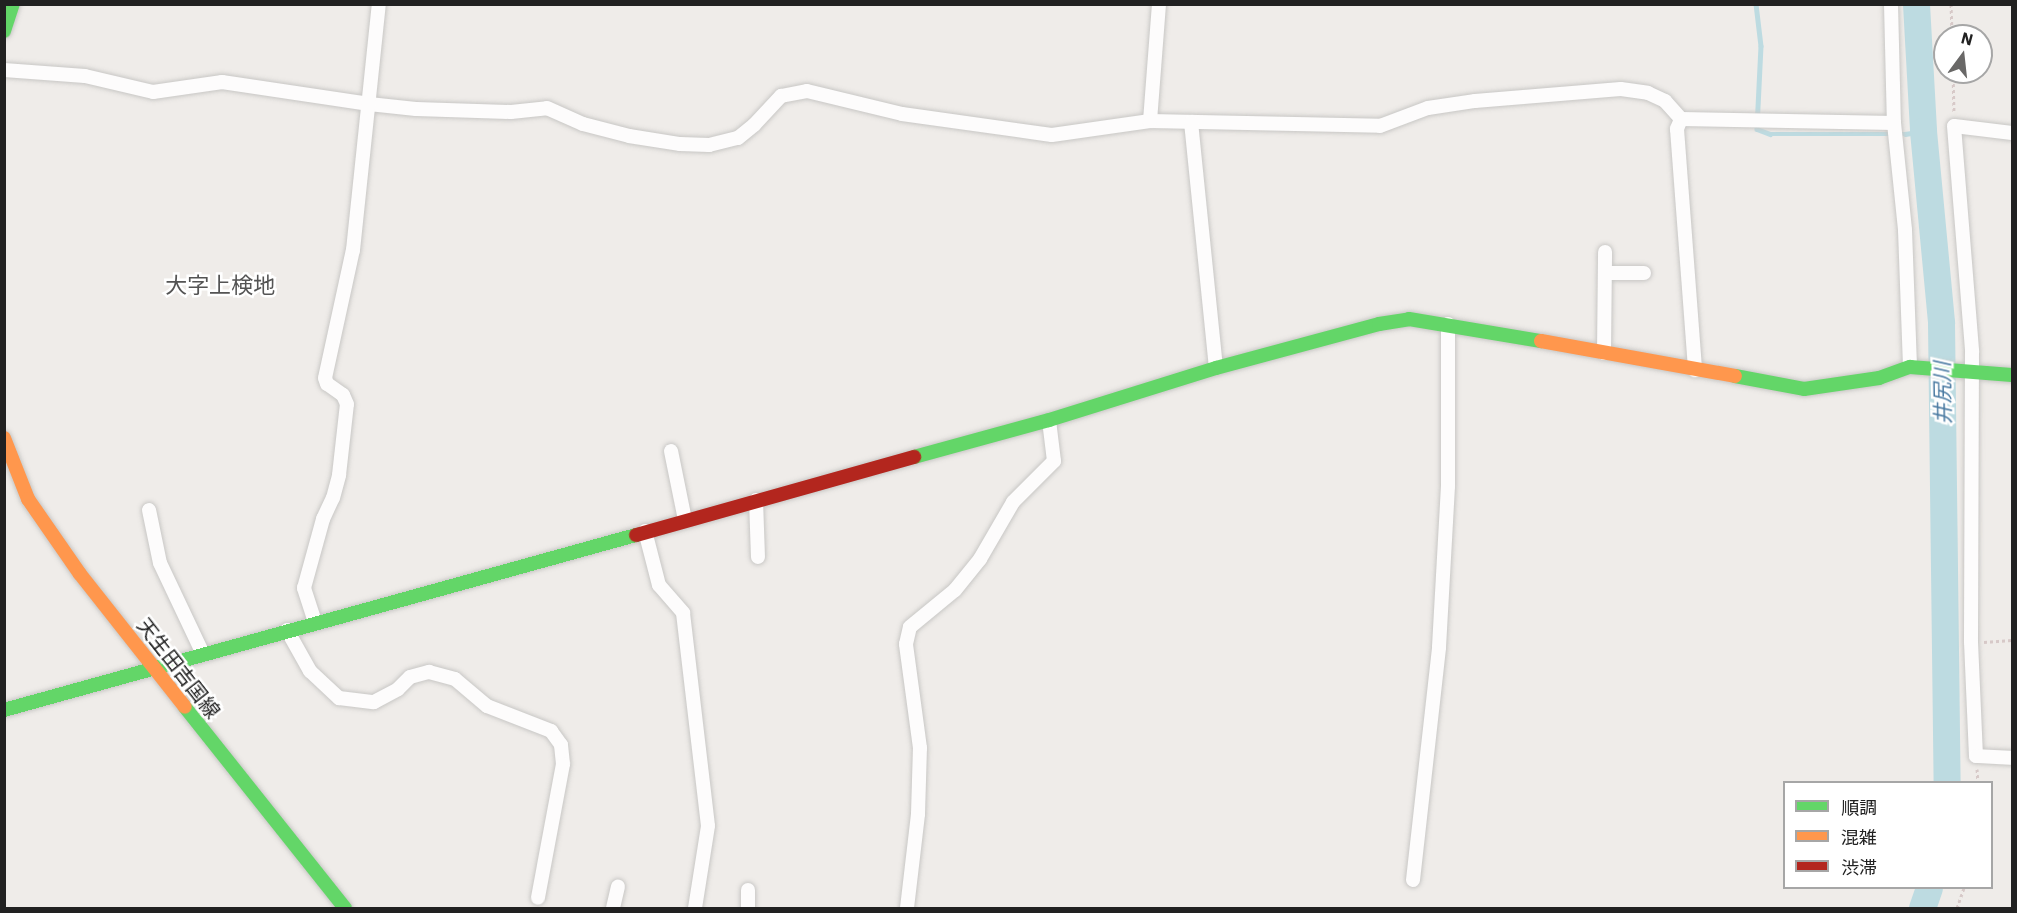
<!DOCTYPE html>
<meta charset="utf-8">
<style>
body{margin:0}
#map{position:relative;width:2017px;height:913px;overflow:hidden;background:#efece9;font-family:"IBM Plex Sans","Noto Sans JP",sans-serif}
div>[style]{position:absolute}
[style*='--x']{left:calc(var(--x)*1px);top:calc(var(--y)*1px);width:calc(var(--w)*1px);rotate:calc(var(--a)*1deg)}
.stream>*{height:4.5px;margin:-2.25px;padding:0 2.25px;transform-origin:2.25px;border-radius:2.25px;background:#bddbe1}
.river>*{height:27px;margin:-13.5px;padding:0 13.5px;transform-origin:13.5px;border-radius:13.5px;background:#bddbe1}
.path>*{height:3px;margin-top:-1.5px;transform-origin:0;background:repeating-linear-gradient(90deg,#d7c9c8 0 3px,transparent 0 6px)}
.roads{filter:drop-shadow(0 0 2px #c8c7c5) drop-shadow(0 0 2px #c8c7c5)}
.street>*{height:14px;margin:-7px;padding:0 7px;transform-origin:7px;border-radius:7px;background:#fdfcfc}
.fast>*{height:14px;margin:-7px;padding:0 7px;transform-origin:7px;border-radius:7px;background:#63d668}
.slow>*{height:14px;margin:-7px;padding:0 7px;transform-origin:7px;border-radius:7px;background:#ff974d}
.jam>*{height:14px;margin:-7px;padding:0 7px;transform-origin:7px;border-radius:7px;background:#b3261e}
span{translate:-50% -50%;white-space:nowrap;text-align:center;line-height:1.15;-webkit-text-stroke:5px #fff;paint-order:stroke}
.street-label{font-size:20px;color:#212121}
.water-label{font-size:21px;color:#4778a0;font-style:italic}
.quarter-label{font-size:22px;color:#545454}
.frame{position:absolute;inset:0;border:6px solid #212121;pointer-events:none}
.legend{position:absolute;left:1783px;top:781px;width:210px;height:108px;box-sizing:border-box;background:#fff;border:2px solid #a6a6a6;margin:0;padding:8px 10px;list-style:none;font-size:18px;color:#212121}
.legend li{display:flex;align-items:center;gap:12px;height:30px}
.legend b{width:30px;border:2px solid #a6a6a6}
.north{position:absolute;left:1933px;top:24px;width:60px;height:60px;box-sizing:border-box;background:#fff;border:2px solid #a6a6a6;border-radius:50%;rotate:15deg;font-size:16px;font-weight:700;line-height:24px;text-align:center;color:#212121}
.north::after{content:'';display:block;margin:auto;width:21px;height:27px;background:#696867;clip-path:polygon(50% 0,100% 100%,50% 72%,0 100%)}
</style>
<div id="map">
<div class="stream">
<i style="--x:1756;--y:4;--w:42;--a:83.2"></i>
<i style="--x:1761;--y:46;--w:83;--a:92.8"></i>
<i style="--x:1757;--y:129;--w:14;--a:21"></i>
<i style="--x:1770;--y:134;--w:135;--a:0"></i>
<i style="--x:1905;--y:134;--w:18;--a:-9"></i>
</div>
<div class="river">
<i style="--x:1916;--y:4;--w:127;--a:86.8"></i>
<i style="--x:1923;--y:131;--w:193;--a:84.6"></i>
<i style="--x:1941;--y:323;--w:459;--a:89.3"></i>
<i style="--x:1922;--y:908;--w:21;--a:-71"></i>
</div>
<div class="path">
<i style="--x:1951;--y:4;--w:32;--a:88"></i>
<i style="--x:1953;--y:72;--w:40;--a:88.6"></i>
<i style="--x:1984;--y:642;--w:28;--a:-4"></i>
<i style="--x:1977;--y:769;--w:13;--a:86"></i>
<i style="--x:1957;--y:908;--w:21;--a:-71"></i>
</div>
<div class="roads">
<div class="street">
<i style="--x:1891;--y:4;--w:119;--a:88.6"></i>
<i style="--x:1894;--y:123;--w:108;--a:84.1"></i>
<i style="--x:1905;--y:230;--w:137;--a:87.9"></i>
<i style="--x:4;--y:70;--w:81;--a:4.2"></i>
<i style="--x:85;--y:76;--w:70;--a:13.2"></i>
<i style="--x:153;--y:92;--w:70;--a:-8.2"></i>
<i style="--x:222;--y:82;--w:149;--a:8.5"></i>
<i style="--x:369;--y:104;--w:47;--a:6.1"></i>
<i style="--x:416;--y:109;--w:95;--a:1.8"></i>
<i style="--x:511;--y:112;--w:36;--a:-6"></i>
<i style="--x:547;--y:108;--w:39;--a:24"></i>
<i style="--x:583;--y:124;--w:48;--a:14.6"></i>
<i style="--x:629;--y:136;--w:52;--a:8.9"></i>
<i style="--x:680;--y:144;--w:29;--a:2"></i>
<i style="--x:709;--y:145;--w:30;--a:-14"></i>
<i style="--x:738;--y:138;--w:21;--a:-39"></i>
<i style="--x:754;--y:125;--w:40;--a:-47"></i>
<i style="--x:781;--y:96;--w:26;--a:-11"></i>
<i style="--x:807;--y:91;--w:98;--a:13.6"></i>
<i style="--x:902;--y:114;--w:151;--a:8"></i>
<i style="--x:1052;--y:135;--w:99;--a:-8.1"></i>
<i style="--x:1150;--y:121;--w:230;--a:1.2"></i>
<i style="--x:1380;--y:126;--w:51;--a:-20.6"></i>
<i style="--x:1428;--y:108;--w:48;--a:-8.5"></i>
<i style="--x:1475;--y:101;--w:146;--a:-4.7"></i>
<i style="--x:1621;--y:89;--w:27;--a:8"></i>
<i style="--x:1648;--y:93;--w:19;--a:25"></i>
<i style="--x:1665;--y:101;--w:24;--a:48"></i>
<i style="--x:1681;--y:119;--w:11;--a:112"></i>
<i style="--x:1677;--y:129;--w:242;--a:85.7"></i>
<i style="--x:1681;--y:119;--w:213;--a:1.1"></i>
<i style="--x:1150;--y:121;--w:117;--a:-85.6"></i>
<i style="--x:1191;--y:122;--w:247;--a:84.2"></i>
<i style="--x:2012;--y:133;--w:58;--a:-173.1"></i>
<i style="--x:1954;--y:126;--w:227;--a:85.4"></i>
<i style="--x:1972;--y:352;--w:290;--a:90.2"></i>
<i style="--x:1971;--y:642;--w:114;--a:87.5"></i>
<i style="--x:1976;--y:756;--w:36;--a:3"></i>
<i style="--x:1605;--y:273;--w:39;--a:0"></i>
<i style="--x:1604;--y:353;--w:101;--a:-89.4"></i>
<i style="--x:671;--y:451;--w:70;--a:78.5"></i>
<i style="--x:756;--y:500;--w:57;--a:88"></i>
<i style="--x:149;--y:510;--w:54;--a:78.3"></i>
<i style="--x:160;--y:563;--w:101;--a:64.7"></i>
<i style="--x:645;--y:531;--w:56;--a:75.5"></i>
<i style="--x:659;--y:585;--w:37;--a:49"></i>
<i style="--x:683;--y:613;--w:214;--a:83.3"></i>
<i style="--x:708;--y:826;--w:83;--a:99"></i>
<i style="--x:315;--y:622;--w:36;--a:-108"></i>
<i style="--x:304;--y:588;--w:72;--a:-74.6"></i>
<i style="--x:323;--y:519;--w:23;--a:-65"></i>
<i style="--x:333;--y:498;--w:24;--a:-75"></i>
<i style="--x:339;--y:475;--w:71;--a:-83.6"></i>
<i style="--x:347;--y:404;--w:10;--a:-114"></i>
<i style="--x:343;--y:395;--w:19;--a:-145"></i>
<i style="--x:327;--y:384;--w:6;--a:-108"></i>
<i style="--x:325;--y:378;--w:131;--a:-77.7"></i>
<i style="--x:353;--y:250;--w:247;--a:-84"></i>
<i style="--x:287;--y:630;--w:47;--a:60.7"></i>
<i style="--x:310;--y:671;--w:40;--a:43"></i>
<i style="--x:339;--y:698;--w:35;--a:7"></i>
<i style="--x:374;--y:702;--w:27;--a:-28"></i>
<i style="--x:398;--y:689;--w:17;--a:-45"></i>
<i style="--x:410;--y:677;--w:20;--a:-15"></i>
<i style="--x:429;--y:672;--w:27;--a:15"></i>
<i style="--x:455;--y:679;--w:42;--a:40.2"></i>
<i style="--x:487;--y:706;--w:69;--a:21.3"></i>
<i style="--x:551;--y:731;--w:17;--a:54"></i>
<i style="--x:561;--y:745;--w:19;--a:84"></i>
<i style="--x:563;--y:764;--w:136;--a:100.6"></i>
<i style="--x:1413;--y:880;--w:234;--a:-83.6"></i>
<i style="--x:1439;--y:647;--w:161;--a:-86.8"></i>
<i style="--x:1448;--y:486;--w:162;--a:-90"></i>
<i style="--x:748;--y:890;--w:18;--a:90"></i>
<i style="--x:613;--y:908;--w:22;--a:-77"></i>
<i style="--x:907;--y:908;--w:95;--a:-83.3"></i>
<i style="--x:918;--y:814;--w:66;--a:-88.3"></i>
<i style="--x:920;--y:748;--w:105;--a:-97.7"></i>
<i style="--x:906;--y:644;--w:17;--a:-77"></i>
<i style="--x:910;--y:627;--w:58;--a:-39.4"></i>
<i style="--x:955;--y:590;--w:40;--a:-51"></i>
<i style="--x:980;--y:559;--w:66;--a:-59.9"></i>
<i style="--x:1013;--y:502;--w:58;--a:-45"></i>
<i style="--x:1054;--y:461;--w:41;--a:-97"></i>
</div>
<div class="fast">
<i style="--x:4;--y:31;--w:28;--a:-72"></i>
<i style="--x:1735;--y:376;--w:70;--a:10.7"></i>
<i style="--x:1804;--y:389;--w:76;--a:-8.3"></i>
<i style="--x:1879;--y:378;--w:33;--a:-20"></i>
<i style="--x:1910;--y:367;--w:102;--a:4.5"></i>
<i style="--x:914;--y:457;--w:140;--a:-15.3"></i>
<i style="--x:1049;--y:420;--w:175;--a:-17.3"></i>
<i style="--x:1216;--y:368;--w:169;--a:-15.1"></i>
<i style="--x:1379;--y:324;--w:30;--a:-9"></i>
<i style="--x:1409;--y:319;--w:134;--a:9.5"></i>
<i style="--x:185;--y:707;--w:257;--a:51.5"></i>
<i style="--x:4;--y:710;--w:656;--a:-15.48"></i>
</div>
<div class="slow">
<i style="--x:1541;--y:341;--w:197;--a:10.2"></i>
<i style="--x:4;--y:438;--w:66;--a:68.5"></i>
<i style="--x:28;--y:499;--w:91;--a:55.3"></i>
<i style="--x:80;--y:574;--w:169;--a:51.7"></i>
</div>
<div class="jam">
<i style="--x:636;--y:535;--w:289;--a:-15.7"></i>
</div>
</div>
<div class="street-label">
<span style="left:179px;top:668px;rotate:52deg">天生田吉国線</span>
</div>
<div class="water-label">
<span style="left:1942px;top:393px;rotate:-91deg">井尻川</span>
</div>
<div class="quarter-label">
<span style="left:220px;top:285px">大字上検地</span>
</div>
<div class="frame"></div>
<ul class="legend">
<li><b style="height:8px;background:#63d668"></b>順調</li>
<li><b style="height:8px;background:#ff974d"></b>混雑</li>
<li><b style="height:8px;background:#b3261e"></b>渋滞</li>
</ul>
<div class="north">N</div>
</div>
